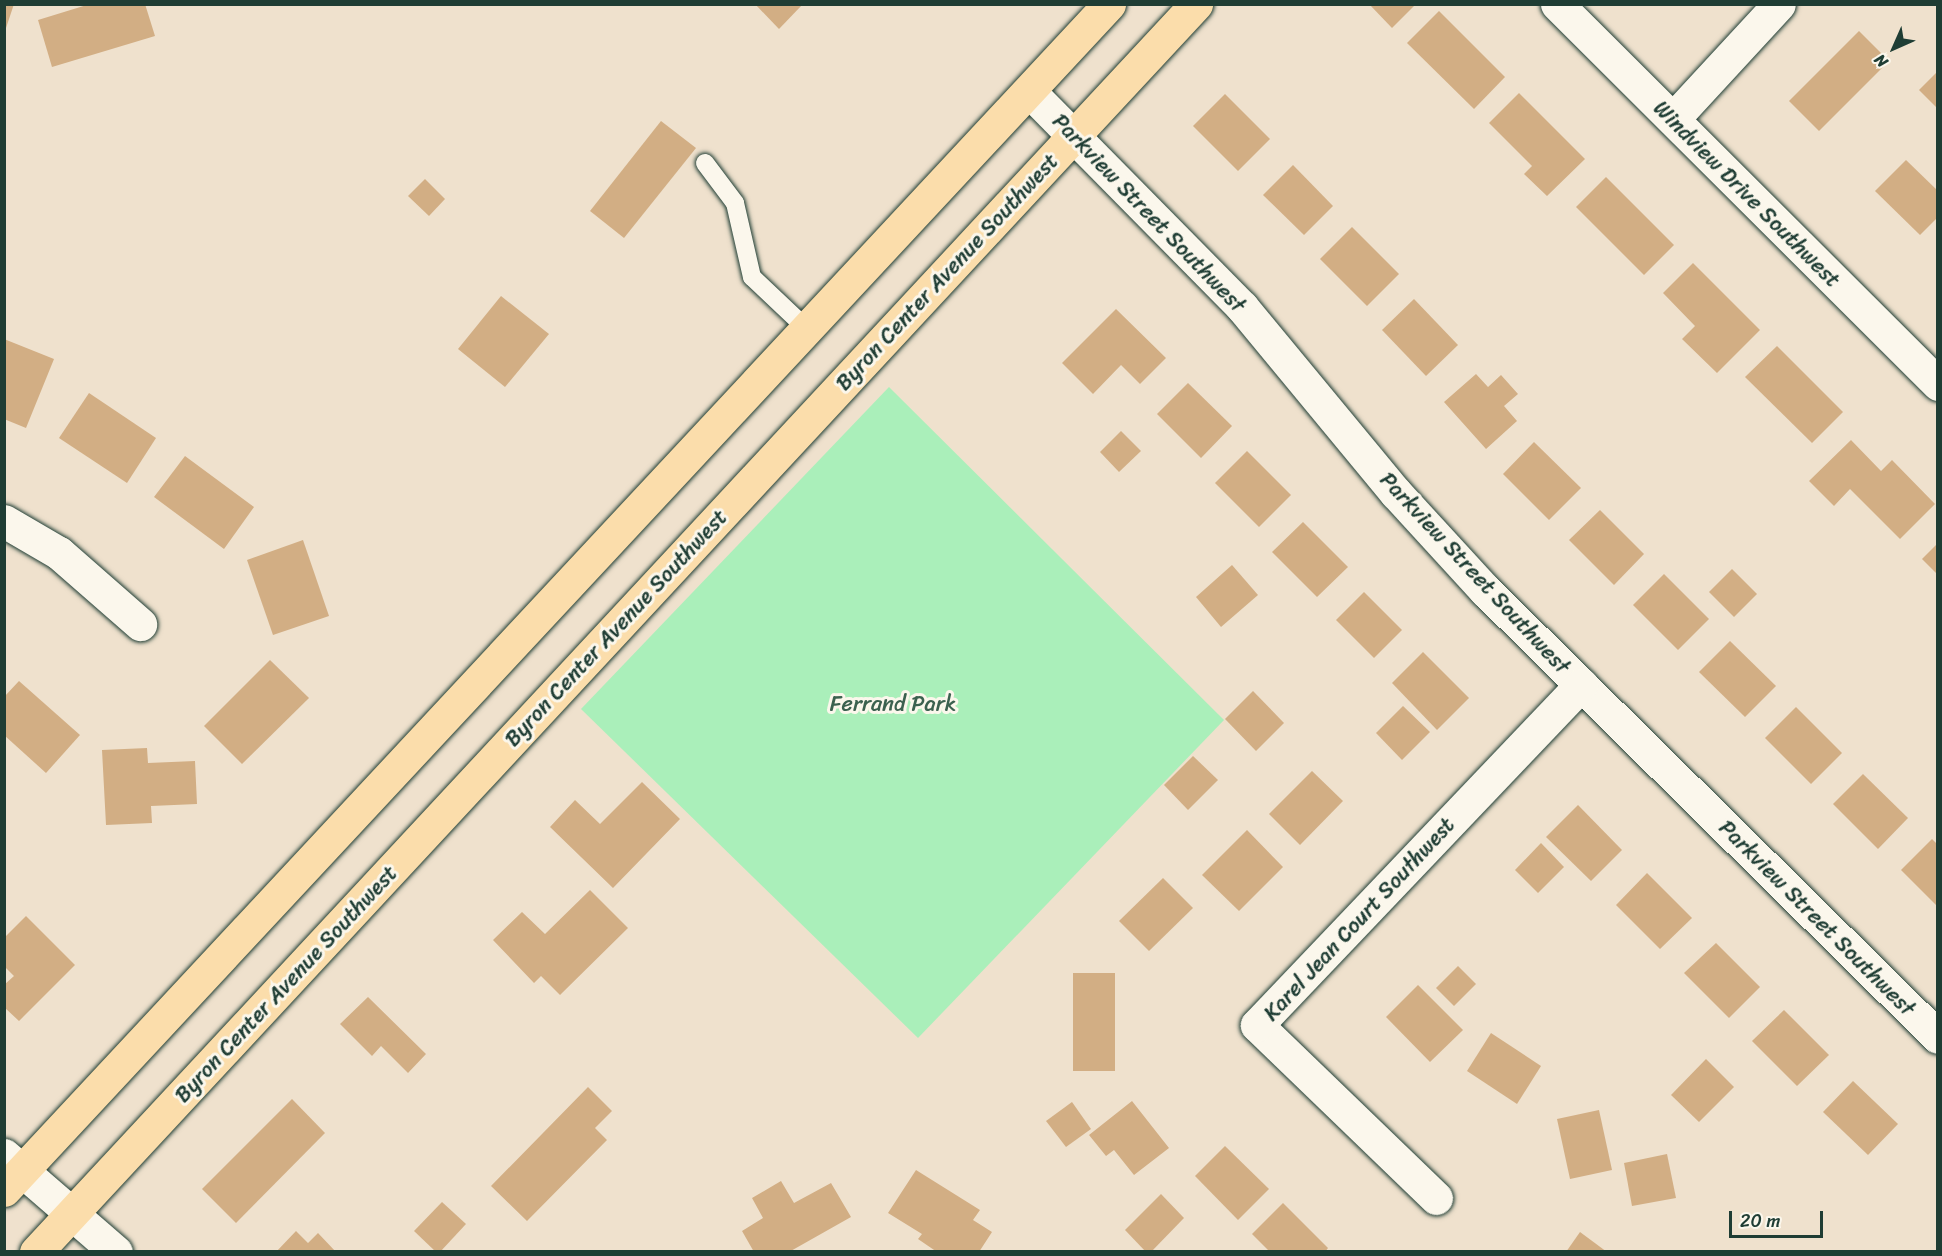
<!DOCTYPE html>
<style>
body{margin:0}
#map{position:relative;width:1942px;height:1256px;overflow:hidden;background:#efe1cd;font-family:Sriracha,sans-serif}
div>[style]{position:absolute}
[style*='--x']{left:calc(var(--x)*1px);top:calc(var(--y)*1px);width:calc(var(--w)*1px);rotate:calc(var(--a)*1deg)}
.green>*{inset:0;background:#aaefba}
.building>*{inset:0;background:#d2ae84}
.roads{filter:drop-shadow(0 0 2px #1f3d34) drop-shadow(0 0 2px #1f3d34)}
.lane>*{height:18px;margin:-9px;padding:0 9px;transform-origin:9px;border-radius:9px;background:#fbf7ec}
.street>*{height:33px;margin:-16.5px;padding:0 16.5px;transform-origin:16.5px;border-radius:16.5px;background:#fbf7ec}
.primary>*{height:33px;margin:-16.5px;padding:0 16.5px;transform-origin:16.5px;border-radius:16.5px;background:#fbddab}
span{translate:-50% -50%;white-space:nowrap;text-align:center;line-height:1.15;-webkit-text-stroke:6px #fbf7ec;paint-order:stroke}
.street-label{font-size:22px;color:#1f3d34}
.park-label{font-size:22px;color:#3b614f}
.frame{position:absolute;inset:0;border:6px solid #1f3d34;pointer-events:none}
.north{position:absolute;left:1864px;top:18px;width:60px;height:60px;-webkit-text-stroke:4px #fbf7ec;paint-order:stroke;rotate:225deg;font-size:16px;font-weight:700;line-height:24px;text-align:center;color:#1f3d34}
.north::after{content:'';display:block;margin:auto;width:21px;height:27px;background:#1f3d34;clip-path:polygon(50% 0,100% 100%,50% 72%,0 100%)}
.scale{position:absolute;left:1729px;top:1211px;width:94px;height:27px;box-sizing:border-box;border:3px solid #1f3d34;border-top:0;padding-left:8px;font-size:18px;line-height:21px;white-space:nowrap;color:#1f3d34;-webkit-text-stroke:4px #fbf7ec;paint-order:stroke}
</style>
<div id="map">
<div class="green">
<i style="clip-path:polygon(889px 387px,1224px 720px,918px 1038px,581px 709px)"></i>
</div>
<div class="building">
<i style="clip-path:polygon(4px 4px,14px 4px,5px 31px,4px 31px)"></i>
<i style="clip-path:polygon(90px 4px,145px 4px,155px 36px,52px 67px,38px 20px)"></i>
<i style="clip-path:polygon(755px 4px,803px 4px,779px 29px)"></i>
<i style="clip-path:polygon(1369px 4px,1416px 4px,1392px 28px)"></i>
<i style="clip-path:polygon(1439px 11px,1505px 77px,1474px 109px,1407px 43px)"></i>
<i style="clip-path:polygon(1859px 31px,1889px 61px,1819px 131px,1789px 101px)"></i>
<i style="clip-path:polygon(1938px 71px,1938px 109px,1919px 90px)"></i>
<i style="clip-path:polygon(1519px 93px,1585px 159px,1547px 196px,1524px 174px,1532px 166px,1489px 123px)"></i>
<i style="clip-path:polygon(1225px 94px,1270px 139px,1238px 171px,1193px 126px)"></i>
<i style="clip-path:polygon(661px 121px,696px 148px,624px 238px,590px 211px)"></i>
<i style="clip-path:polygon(1906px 160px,1938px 191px,1938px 217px,1920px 235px,1875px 191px)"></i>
<i style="clip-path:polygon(1293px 165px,1333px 206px,1304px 235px,1263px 195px)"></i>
<i style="clip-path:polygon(1606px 177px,1674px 245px,1644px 275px,1576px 207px)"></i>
<i style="clip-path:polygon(425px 179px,445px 199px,429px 216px,408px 196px)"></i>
<i style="clip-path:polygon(1352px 227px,1399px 274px,1367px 306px,1320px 259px)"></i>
<i style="clip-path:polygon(1693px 263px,1760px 330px,1717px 373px,1682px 339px,1695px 326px,1663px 293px)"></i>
<i style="clip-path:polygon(501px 296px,549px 334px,505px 387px,458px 349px)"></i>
<i style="clip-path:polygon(1414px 299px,1458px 345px,1426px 376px,1382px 330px)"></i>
<i style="clip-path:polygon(1116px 309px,1166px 358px,1140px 384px,1121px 365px,1093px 394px,1062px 363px)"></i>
<i style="clip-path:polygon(4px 339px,54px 359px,26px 428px,4px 419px)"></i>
<i style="clip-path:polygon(1777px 346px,1843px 412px,1812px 443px,1745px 377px)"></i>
<i style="clip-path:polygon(1476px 374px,1488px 387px,1501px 375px,1518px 394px,1504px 406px,1517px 421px,1486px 449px,1444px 402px)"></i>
<i style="clip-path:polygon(1188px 383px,1232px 426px,1201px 458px,1157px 414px)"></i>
<i style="clip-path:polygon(89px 393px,156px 438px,127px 483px,59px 438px)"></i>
<i style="clip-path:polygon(1121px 431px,1141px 451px,1119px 472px,1100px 452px)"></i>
<i style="clip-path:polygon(1851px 440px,1881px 471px,1892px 460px,1935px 504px,1900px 539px,1850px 489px,1834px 506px,1809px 481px)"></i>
<i style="clip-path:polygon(1534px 442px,1581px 488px,1549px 520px,1503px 474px)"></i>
<i style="clip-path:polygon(1247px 451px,1291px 495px,1259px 527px,1215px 483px)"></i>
<i style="clip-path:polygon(185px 456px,254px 507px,224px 549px,154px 497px)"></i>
<i style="clip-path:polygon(1600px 510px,1644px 554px,1614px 585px,1569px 540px)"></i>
<i style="clip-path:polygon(1303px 522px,1348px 567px,1317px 597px,1272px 552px)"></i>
<i style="clip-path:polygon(303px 540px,329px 616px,273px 635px,247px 560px)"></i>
<i style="clip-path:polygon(1938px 543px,1938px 575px,1922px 559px)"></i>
<i style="clip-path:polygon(1232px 565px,1258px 595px,1221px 627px,1196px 597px)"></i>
<i style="clip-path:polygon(1732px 569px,1757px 594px,1734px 617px,1709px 592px)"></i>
<i style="clip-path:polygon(1664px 574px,1709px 619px,1678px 650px,1633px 605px)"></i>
<i style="clip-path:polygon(1364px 592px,1402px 630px,1374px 658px,1336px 620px)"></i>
<i style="clip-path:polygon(1730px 641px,1776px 686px,1745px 717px,1699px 672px)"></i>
<i style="clip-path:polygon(1423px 652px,1469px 698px,1437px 730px,1392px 683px)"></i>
<i style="clip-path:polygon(270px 660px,309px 698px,242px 764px,204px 726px)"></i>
<i style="clip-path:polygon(19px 681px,80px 735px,46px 773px,4px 735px,4px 697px)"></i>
<i style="clip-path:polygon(1253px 691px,1284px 723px,1256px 751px,1225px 719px)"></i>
<i style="clip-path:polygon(1403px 706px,1430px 732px,1402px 760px,1376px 733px)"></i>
<i style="clip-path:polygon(1796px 707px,1842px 753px,1811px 784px,1765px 738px)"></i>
<i style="clip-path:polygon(147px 748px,148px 763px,195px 761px,197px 804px,151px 806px,152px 823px,106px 825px,102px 750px)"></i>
<i style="clip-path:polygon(1193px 756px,1218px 780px,1188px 810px,1164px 785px)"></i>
<i style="clip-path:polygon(1312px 771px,1343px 801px,1300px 845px,1269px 814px)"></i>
<i style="clip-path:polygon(1863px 774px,1908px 818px,1878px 849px,1833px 804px)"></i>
<i style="clip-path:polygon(642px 782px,680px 819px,613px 888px,550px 827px,575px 800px,600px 824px)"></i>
<i style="clip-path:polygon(1578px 805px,1622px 850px,1591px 881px,1546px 837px)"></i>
<i style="clip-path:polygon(1247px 830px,1283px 867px,1239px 911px,1202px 875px)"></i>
<i style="clip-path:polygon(1932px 839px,1938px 845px,1938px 907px,1901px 870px)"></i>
<i style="clip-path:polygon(1541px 843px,1564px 867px,1538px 893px,1515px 870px)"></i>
<i style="clip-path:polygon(1647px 873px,1692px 918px,1660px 949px,1616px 905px)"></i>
<i style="clip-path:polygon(1163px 878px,1193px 908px,1149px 951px,1119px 921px)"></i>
<i style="clip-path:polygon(590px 890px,628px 928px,560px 995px,541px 976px,534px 983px,493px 940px,522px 912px,545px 934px)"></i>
<i style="clip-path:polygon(26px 916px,75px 965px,19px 1021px,4px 1007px,4px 985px,14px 976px,4px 966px,4px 938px)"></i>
<i style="clip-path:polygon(1716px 943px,1760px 987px,1729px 1018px,1684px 973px)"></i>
<i style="clip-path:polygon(1458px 966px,1476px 984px,1454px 1006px,1436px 988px)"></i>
<i style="clip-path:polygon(1073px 973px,1115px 973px,1115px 1071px,1073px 1071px)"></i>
<i style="clip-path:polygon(1418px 985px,1463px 1030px,1430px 1062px,1386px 1017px)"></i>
<i style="clip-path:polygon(368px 997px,426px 1054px,408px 1073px,381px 1046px,372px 1056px,340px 1024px)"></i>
<i style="clip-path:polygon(1784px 1010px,1829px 1055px,1797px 1086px,1752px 1041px)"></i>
<i style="clip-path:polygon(1491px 1033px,1541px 1066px,1517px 1104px,1467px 1071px)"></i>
<i style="clip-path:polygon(1706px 1059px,1734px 1087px,1699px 1122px,1671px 1095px)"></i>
<i style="clip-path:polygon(1853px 1081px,1898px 1124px,1868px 1155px,1823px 1112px)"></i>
<i style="clip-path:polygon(588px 1087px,612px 1111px,595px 1128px,607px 1140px,527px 1221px,491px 1186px)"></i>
<i style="clip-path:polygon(292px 1099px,325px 1133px,236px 1223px,202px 1189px)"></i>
<i style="clip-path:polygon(1132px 1101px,1169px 1148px,1134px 1175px,1114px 1150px,1106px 1156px,1089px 1135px)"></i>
<i style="clip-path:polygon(1072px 1102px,1091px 1129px,1066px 1147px,1046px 1121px)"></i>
<i style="clip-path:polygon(1599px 1110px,1612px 1170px,1570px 1179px,1557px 1119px)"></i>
<i style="clip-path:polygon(1225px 1146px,1269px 1189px,1238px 1220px,1195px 1176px)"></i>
<i style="clip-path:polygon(1667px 1154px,1676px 1198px,1632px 1206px,1624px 1163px)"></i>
<i style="clip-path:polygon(916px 1170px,980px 1210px,973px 1220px,992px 1232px,979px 1252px,937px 1252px,918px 1239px,922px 1234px,888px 1213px)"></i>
<i style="clip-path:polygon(781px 1181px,794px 1203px,831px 1183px,851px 1217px,789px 1252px,754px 1252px,742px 1231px,763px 1218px,752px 1198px)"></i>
<i style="clip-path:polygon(1161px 1194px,1184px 1218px,1151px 1252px,1146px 1252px,1125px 1230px)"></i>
<i style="clip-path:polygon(442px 1202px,466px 1224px,440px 1252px,436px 1252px,414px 1231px)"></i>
<i style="clip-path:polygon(1283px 1203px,1328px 1248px,1325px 1252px,1270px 1252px,1252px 1234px)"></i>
<i style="clip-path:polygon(296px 1231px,308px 1243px,318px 1233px,336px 1252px,276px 1252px)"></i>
<i style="clip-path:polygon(1580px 1232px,1607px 1252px,1566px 1252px)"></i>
</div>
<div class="roads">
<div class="lane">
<i style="--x:705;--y:163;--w:50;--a:53.1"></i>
<i style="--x:735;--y:203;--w:76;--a:77.1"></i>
<i style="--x:752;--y:277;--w:76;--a:43.4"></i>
</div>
<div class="street">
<i style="--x:1557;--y:4;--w:538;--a:44.92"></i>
<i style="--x:1030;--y:92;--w:302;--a:45.4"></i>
<i style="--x:1242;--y:307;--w:241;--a:50.4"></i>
<i style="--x:1396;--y:493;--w:132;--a:47.5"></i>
<i style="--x:1485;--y:590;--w:636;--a:44.62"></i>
<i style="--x:1673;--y:119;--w:156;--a:-47.3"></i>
<i style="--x:4;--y:521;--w:64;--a:30.2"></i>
<i style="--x:59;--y:553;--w:108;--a:41.2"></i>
<i style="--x:4;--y:1155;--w:148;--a:40.9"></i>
<i style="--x:1436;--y:1198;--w:249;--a:-136"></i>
<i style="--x:1257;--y:1025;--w:470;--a:-46.4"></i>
</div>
<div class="primary">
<i style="--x:4;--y:1190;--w:1621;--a:-47.02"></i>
<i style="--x:36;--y:1252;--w:1704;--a:-47.09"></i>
</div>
</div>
<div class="street-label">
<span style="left:1747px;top:194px;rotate:45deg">Windview Drive Southwest</span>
<span style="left:1149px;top:213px;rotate:46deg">Parkview Street Southwest</span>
<span style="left:947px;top:272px;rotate:-47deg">Byron Center Avenue Southwest</span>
<span style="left:1475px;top:573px;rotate:47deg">Parkview Street Southwest</span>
<span style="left:616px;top:628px;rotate:-47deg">Byron Center Avenue Southwest</span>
<span style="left:1817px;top:918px;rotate:45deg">Parkview Street Southwest</span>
<span style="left:1359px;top:919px;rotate:-47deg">Karel Jean Court Southwest</span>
<span style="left:286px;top:984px;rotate:-47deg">Byron Center Avenue Southwest</span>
</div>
<div class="park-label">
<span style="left:893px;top:704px">Ferrand Park</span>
</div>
<div class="frame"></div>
<div class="north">N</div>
<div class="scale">20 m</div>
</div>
